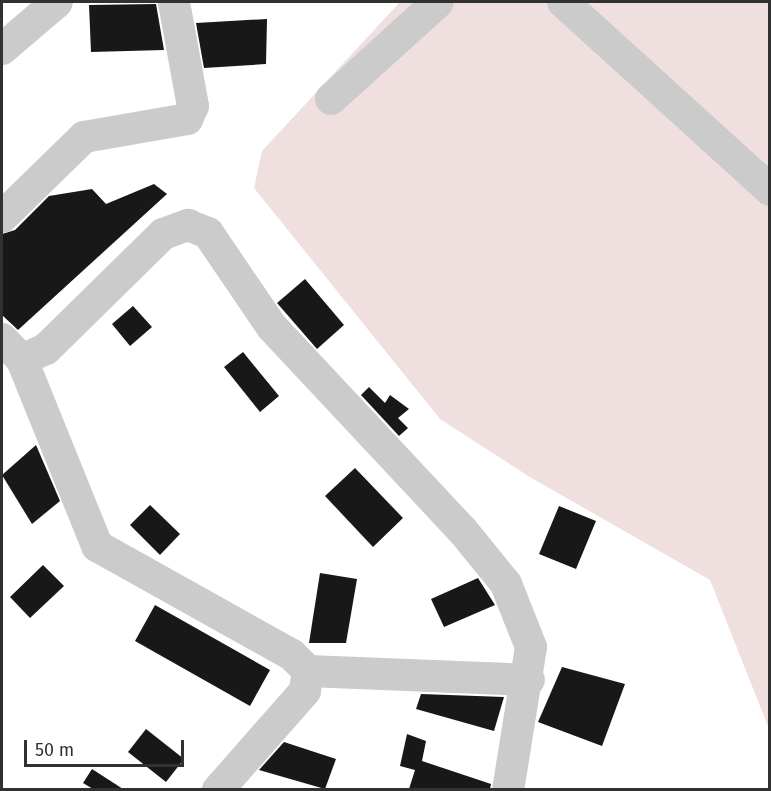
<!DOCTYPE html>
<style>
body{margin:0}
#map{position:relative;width:771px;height:791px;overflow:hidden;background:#fff;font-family:"Fira Sans",sans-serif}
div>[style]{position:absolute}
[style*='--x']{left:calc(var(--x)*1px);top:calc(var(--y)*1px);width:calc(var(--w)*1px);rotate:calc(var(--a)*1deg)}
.green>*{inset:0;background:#efe0df}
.building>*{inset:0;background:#181818}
.minor>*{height:32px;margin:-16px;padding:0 16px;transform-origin:16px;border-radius:16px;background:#cbcbcb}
span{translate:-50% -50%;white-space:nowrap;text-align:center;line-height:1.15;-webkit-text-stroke:6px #fff;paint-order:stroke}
.frame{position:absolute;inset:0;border:3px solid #313131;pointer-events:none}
.scale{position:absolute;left:24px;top:740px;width:160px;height:27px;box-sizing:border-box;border:3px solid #313131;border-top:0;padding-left:8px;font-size:18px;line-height:21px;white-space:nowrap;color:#313131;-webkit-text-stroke:4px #fff;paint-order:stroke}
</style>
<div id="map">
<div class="green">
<i style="clip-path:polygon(400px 2px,769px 2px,769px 729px,710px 580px,528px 476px,440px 419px,254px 188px,262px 151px)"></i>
</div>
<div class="building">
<i style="clip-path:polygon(156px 4px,164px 50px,91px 52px,89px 5px)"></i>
<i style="clip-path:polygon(267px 19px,266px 64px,204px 68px,196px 23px)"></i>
<i style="clip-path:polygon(154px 184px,167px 194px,18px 330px,2px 315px,2px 234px,15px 230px,49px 196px,92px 189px,106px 204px)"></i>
<i style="clip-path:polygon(305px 279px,344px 325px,317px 349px,277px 303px)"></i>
<i style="clip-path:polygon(133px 306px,152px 327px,130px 346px,112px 324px)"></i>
<i style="clip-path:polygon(243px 352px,279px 396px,260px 412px,224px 367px)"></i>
<i style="clip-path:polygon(369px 387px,385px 403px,390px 395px,409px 409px,398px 418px,408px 428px,399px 436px,361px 395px)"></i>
<i style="clip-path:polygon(36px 445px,60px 501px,32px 524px,2px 475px)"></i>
<i style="clip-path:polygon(355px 468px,403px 518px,373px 547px,325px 496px)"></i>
<i style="clip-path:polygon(150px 505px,180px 534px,160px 555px,130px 525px)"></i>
<i style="clip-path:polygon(559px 506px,596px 521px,576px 569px,539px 554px)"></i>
<i style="clip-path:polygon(43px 565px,64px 586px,30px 618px,10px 597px)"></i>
<i style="clip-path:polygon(320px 573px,357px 579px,346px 643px,309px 643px)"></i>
<i style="clip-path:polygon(478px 578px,495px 605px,444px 627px,431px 599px)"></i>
<i style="clip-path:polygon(155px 605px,270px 670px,250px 706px,135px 641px)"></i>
<i style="clip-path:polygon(562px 667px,625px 684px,602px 746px,538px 722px)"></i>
<i style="clip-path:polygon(421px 694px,504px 697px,494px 731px,416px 709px)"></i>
<i style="clip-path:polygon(146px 729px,184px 759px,166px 782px,128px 752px)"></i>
<i style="clip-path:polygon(407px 734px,426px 741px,422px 761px,491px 784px,490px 789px,409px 789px,415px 770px,400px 766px)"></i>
<i style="clip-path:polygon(284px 742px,336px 759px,325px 789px,259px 770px)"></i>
<i style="clip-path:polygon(92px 769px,123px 789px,93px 789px,83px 783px)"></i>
</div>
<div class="minor">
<i style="--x:563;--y:2;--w:280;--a:42.2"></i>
<i style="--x:2;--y:49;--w:72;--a:-40.5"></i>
<i style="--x:331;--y:99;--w:144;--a:-42.2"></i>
<i style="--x:2;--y:217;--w:115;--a:-44.3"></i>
<i style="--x:84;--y:137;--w:105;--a:-9.9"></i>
<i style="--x:187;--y:119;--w:14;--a:-65"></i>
<i style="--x:193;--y:106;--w:106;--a:-100.4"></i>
<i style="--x:2;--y:339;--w:29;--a:46"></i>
<i style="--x:22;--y:360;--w:26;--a:-25"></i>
<i style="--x:46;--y:349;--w:164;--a:-44.5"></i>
<i style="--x:163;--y:234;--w:27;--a:-20"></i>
<i style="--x:188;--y:225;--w:22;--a:22"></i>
<i style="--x:208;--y:233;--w:114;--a:55.8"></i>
<i style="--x:272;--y:327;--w:279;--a:46.9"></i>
<i style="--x:463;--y:531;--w:68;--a:50.9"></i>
<i style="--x:506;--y:584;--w:68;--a:68.4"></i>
<i style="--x:531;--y:647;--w:145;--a:99.1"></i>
<i style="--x:22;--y:360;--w:201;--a:68"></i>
<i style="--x:97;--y:546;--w:223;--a:29.2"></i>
<i style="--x:292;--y:655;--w:23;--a:45"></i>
<i style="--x:308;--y:671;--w:20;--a:99"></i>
<i style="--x:305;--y:691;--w:132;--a:131.3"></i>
<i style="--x:308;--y:671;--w:221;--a:2.3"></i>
</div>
<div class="frame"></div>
<div class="scale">50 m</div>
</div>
